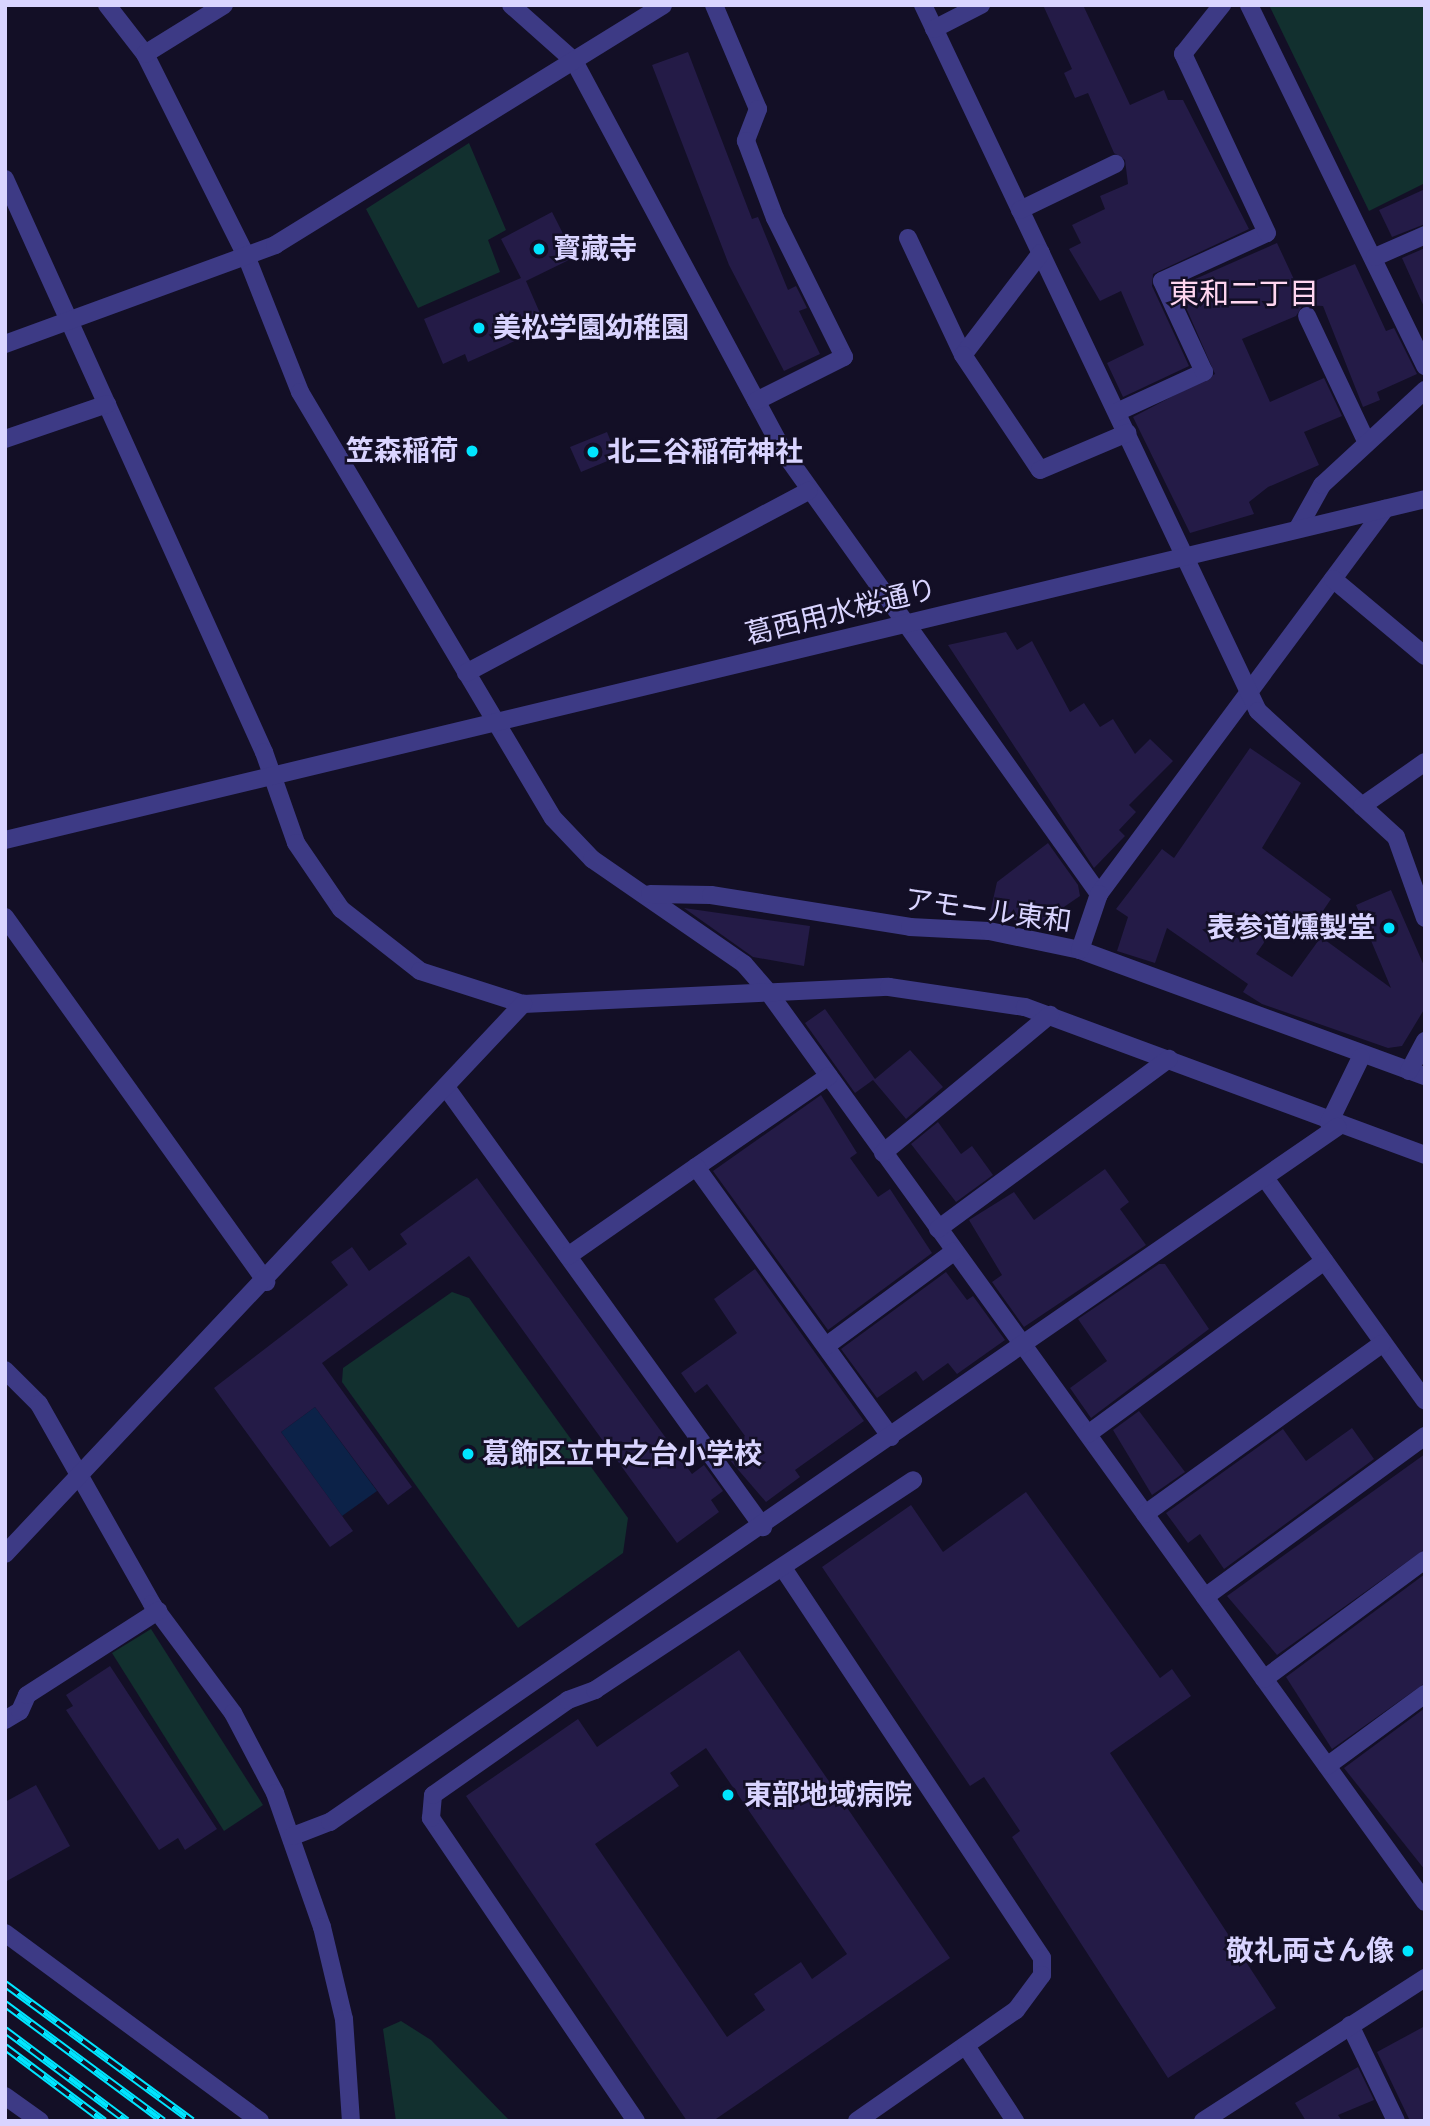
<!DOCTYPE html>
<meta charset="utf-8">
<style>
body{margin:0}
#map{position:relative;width:1430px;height:2126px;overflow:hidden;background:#130f26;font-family:Jost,"Noto Sans JP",sans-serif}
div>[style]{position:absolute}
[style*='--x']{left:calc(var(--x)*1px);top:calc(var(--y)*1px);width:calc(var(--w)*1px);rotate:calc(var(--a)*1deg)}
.green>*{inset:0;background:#12302f}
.water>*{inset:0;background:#0c2248}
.building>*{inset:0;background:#241b47}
.minor>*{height:18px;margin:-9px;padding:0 9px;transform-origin:9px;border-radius:9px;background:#3d3a85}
.rail>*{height:8px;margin-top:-4px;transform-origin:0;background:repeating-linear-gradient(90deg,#130f26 0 16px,#00e5ff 0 32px);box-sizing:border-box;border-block:2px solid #00e5ff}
.dots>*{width:19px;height:19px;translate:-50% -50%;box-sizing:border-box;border:4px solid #130f26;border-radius:50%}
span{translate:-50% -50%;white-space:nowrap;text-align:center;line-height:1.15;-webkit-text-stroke:5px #130f26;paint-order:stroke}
.poi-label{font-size:28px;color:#d9d4ff;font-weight:700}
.left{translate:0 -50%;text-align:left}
.right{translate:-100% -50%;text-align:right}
.street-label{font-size:28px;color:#d9d4ff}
.neighbourhood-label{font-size:30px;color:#ffd6f0}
.frame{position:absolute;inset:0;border:7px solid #d9d4ff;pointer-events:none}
</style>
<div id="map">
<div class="green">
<i style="clip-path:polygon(1269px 5px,1425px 5px,1425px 183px,1369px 211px)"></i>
<i style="clip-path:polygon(469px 143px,506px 230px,488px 240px,500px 272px,418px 308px,366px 209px)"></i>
<i style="clip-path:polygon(452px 1292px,469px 1298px,628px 1518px,623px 1553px,518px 1628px,342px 1382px,343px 1368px)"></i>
<i style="clip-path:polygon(151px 1629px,263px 1805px,224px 1831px,112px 1653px)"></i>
<i style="clip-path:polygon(401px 2021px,431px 2040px,510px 2121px,396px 2121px,383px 2029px)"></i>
</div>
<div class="water">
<i style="clip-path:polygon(315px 1407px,377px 1491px,342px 1516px,281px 1432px)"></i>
</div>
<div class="building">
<i style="clip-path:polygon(1043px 5px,1083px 5px,1130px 105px,1164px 90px,1168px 100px,1183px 100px,1249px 229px,1153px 274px,1152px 286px,1189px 366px,1123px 397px,1107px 363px,1144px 345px,1121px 291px,1100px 301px,1069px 249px,1081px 243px,1072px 225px,1105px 209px,1100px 196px,1128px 184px,1125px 160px,1114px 153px,1088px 93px,1075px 98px,1064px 73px,1072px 69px)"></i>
<i style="clip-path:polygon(688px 52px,752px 219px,758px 217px,788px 290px,796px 286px,807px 308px,799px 311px,820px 354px,784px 371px,729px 265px,652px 65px)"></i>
<i style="clip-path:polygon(1425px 189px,1425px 224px,1392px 237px,1379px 210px)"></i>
<i style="clip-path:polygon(552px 212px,575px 257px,526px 281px,546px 327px,468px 362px,465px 354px,443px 364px,424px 319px,521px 278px,501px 239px)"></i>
<i style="clip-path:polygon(1277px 243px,1298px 288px,1355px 264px,1386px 331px,1394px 328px,1417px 374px,1377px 392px,1380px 400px,1363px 407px,1323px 306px,1303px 305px,1296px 316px,1242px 339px,1270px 402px,1324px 378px,1342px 416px,1304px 432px,1319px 465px,1268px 487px,1249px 502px,1254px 514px,1190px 533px,1133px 417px,1215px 374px,1177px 287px)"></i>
<i style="clip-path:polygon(1425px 248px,1425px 309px,1402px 258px)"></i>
<i style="clip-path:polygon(607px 432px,617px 457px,581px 472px,570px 447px)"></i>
<i style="clip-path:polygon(1006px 632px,1017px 650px,1032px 641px,1070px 712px,1084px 703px,1100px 727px,1113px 719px,1135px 754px,1150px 739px,1173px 761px,1129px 805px,1136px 812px,1119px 830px,1125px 836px,1094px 868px,948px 645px)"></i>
<i style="clip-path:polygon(1250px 748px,1301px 783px,1262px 848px,1331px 899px,1312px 927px,1287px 910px,1256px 954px,1292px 977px,1321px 937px,1391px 988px,1356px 905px,1391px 890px,1425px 968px,1425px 1008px,1402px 1046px,1388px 1048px,1262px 1004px,1243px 992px,1248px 984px,1167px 928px,1155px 963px,1117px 951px,1128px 917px,1116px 909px,1162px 849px,1174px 858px)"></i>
<i style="clip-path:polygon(1048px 843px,1078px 885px,1080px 896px,1061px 909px,1065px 917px,1047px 929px,990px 913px,997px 882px)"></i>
<i style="clip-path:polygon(684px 908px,810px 926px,804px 966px,753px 957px)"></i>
<i style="clip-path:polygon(825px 1009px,875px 1079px,910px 1050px,943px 1087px,906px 1119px,873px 1080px,855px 1093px,805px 1023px)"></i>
<i style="clip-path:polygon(821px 1095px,857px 1153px,850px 1158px,878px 1197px,890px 1189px,932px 1253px,828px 1330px,713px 1171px)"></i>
<i style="clip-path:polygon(938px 1122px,961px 1154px,972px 1146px,993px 1175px,956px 1202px,911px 1144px)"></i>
<i style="clip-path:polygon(1105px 1169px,1129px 1202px,1120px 1209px,1146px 1245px,1024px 1327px,992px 1282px,1002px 1275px,969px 1220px,1014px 1192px,1034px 1220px)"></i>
<i style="clip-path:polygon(477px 1178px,692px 1474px,704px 1465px,723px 1491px,711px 1500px,719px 1512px,677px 1543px,469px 1256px,322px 1363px,412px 1487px,388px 1505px,315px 1407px,281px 1432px,353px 1531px,330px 1547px,214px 1388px,348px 1285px,331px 1262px,352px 1247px,369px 1271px,407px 1244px,400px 1234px)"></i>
<i style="clip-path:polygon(1159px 1264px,1165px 1264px,1209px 1329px,1091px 1418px,1070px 1388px,1107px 1361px,1078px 1319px)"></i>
<i style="clip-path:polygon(755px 1269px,864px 1421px,795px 1470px,800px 1477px,766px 1502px,722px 1451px,745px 1436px,707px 1384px,695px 1393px,681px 1373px,737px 1333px,714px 1299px)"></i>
<i style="clip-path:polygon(946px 1272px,967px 1300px,973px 1296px,1005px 1340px,957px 1374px,948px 1363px,923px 1381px,916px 1371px,877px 1398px,841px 1349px)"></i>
<i style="clip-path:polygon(1139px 1411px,1185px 1472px,1152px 1495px,1113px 1430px)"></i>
<i style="clip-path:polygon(1352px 1428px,1374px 1459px,1224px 1569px,1200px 1534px,1188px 1543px,1166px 1513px,1283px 1429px,1306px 1461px)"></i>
<i style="clip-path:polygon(1425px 1454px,1425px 1549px,1277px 1655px,1227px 1596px)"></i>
<i style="clip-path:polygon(1026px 1492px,1160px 1678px,1172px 1669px,1191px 1696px,1110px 1753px,1276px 2008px,1168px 2078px,1012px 1837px,1020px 1831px,984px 1777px,970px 1786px,822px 1567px,911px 1505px,943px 1552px)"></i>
<i style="clip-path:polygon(1425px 1574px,1425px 1683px,1332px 1749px,1286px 1677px)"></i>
<i style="clip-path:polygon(evenodd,739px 1650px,950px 1958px,713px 2121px,687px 2121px,466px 1796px,578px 1719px,597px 1747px,739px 1650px,706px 1748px,847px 1954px,812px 1979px,801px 1962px,754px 1994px,765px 2010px,727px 2037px,595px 1844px,679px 1786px,670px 1773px,706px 1748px)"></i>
<i style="clip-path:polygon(110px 1666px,217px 1829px,185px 1850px,178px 1838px,159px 1850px,66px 1710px,73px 1706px,66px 1695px)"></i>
<i style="clip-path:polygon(1425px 1708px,1425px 1870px,1344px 1768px)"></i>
<i style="clip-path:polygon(36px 1785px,70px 1846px,5px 1882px,5px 1802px)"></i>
<i style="clip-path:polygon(1425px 2026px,1425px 2121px,1410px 2121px,1377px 2052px)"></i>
<i style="clip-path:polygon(1358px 2067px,1374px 2100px,1338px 2115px,1342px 2121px,1306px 2121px,1295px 2103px)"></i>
</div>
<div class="minor">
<i style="--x:107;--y:5;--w:62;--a:52.2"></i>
<i style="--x:145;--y:54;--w:228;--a:63.4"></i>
<i style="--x:247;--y:258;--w:144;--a:68.4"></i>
<i style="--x:300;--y:392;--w:495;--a:59.3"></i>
<i style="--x:553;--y:818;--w:57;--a:46.4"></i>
<i style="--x:592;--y:859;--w:185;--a:34.6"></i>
<i style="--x:744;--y:964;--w:38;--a:49"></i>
<i style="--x:769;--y:993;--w:1121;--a:54.18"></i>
<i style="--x:511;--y:5;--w:84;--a:41.6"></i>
<i style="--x:574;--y:61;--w:446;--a:61.8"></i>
<i style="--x:785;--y:454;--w:541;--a:54.49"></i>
<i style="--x:1099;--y:894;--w:480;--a:-53.4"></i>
<i style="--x:714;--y:5;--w:113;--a:67.1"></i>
<i style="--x:758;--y:109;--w:34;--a:111"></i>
<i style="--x:746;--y:141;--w:82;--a:69.4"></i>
<i style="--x:775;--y:218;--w:155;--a:63.6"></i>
<i style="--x:844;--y:357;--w:98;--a:153.4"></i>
<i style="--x:923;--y:5;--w:781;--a:64.62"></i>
<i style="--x:1258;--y:711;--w:141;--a:42.4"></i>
<i style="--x:1249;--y:5;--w:402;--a:64"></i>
<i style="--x:934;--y:29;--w:53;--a:-27.1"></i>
<i style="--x:145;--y:54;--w:93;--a:-31.8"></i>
<i style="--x:5;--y:179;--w:629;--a:65.68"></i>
<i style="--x:264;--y:752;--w:96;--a:70.6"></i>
<i style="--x:296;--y:843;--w:80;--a:55.7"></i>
<i style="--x:341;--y:909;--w:100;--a:38.1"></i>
<i style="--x:420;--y:971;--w:108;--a:17.8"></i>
<i style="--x:523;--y:1004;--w:366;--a:-2.7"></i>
<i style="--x:889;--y:987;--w:137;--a:8.4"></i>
<i style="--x:1025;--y:1007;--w:427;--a:20.3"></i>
<i style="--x:1020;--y:210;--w:106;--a:-25.8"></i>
<i style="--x:908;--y:238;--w:129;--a:64.8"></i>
<i style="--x:1041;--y:253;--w:128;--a:127.4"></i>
<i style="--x:963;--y:355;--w:138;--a:56.2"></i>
<i style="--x:1040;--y:470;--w:95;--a:-23"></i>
<i style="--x:1375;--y:257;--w:55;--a:-23.7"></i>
<i style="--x:1307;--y:316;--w:140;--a:64.7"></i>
<i style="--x:5;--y:344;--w:288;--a:-20.1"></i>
<i style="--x:275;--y:245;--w:456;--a:-31.7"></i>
<i style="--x:1117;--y:412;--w:96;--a:-24.7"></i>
<i style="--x:1204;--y:372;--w:100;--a:-114.8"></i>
<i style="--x:1162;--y:281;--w:115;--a:-24.6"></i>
<i style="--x:1267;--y:233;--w:198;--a:-115.1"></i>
<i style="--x:1183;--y:54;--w:63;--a:-51.5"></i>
<i style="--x:5;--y:439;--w:108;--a:-18.9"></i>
<i style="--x:1298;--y:528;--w:49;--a:-60.8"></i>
<i style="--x:1322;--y:485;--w:140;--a:-42.7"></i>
<i style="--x:1333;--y:579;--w:120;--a:39.9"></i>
<i style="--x:466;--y:673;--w:388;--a:-28"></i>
<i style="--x:1425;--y:762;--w:77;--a:145.1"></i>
<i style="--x:1362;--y:806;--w:46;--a:42.4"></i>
<i style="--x:1396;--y:837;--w:86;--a:70.3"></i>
<i style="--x:5;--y:840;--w:1460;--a:-13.5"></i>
<i style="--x:650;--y:894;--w:61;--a:0.9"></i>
<i style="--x:711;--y:895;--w:202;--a:9.1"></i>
<i style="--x:910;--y:927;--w:79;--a:2.9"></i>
<i style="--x:989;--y:931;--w:93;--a:11.8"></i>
<i style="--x:1080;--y:950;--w:367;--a:20.1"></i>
<i style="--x:5;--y:917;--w:449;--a:54.4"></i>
<i style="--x:1080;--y:950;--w:59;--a:-71.3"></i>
<i style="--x:1409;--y:1071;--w:34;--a:-62"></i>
<i style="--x:448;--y:1090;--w:539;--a:54.22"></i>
<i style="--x:1329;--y:1123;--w:73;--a:-64.1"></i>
<i style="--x:883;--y:1153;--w:217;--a:-39.6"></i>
<i style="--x:696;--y:1167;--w:161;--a:-34.4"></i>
<i style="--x:1265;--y:1178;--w:274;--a:54.3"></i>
<i style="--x:938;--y:1229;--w:287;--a:-36.4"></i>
<i style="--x:568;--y:1256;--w:156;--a:-34.8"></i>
<i style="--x:696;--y:1167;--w:333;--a:54.2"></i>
<i style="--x:826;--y:1346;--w:160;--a:-36.4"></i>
<i style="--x:5;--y:1370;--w:48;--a:45"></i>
<i style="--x:39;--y:1404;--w:230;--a:60.5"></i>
<i style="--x:152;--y:1604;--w:136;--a:53.4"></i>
<i style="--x:233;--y:1713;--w:90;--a:62.3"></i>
<i style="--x:275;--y:1793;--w:142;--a:70.7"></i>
<i style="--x:322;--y:1927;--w:95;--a:76.6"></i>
<i style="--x:344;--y:2019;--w:102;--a:86.1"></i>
<i style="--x:1088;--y:1434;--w:293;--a:-36.2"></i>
<i style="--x:1145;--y:1514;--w:292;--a:-35.7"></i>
<i style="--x:5;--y:1554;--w:756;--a:-46.72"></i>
<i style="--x:783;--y:1568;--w:468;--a:56.4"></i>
<i style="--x:1042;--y:1958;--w:17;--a:90"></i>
<i style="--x:1042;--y:1975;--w:44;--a:126.6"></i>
<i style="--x:1016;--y:2010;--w:194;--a:145.1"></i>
<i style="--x:1205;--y:1597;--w:273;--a:-36.2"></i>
<i style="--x:1264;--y:1679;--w:200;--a:-36.5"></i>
<i style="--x:5;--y:1720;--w:17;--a:-31"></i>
<i style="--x:20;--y:1711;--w:17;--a:-66"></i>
<i style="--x:27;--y:1695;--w:156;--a:-32.7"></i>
<i style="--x:1327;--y:1766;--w:122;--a:-36.3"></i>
<i style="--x:293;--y:1836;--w:40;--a:-21"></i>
<i style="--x:330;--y:1822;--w:1224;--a:-34.61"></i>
<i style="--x:5;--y:1933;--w:317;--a:36.4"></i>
<i style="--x:1350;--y:2025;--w:106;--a:64.4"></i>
<i style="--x:966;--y:2046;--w:90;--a:56.8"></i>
<i style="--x:5;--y:2096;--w:43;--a:35.5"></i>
<i style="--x:636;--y:2121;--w:366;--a:-124.1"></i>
<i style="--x:431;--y:1818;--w:23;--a:-85"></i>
<i style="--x:433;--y:1795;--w:165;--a:-35.1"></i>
<i style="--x:568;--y:1700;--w:29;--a:-20"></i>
<i style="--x:595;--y:1690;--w:381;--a:-33.4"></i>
<i style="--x:1203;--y:2121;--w:264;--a:-32.8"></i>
</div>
<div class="rail">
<i style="--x:5;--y:1984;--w:232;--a:36.2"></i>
<i style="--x:5;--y:2004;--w:197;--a:36.5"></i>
<i style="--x:5;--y:2030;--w:152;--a:36.7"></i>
<i style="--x:5;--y:2047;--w:124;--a:36.8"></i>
</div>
<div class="dots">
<i style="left:539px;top:249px;background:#00e5ff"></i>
<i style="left:479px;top:328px;background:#00e5ff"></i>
<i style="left:472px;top:451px;background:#00e5ff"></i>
<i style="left:593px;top:452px;background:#00e5ff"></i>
<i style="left:1389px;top:928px;background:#00e5ff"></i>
<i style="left:468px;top:1454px;background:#00e5ff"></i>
<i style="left:728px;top:1795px;background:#00e5ff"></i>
<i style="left:1408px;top:1951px;background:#00e5ff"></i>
</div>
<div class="poi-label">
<span class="left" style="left:553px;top:249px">寳藏寺</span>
<span class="left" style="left:493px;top:328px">美松学園幼稚園</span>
<span class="right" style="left:458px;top:451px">笠森稲荷</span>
<span class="left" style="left:607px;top:452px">北三谷稲荷神社</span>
<span class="right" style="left:1375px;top:928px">表参道燻製堂</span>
<span class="left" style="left:482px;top:1454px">葛飾区立中之台小学校</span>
<span class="left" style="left:744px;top:1795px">東部地域病院</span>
<span class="right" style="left:1394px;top:1951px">敬礼両さん像</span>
</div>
<div class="street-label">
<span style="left:841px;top:612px;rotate:-14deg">葛西用水桜通り</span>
<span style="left:988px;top:911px;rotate:8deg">アモール東和</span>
</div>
<div class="neighbourhood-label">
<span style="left:1244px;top:294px">東和二丁目</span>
</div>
<div class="frame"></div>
</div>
